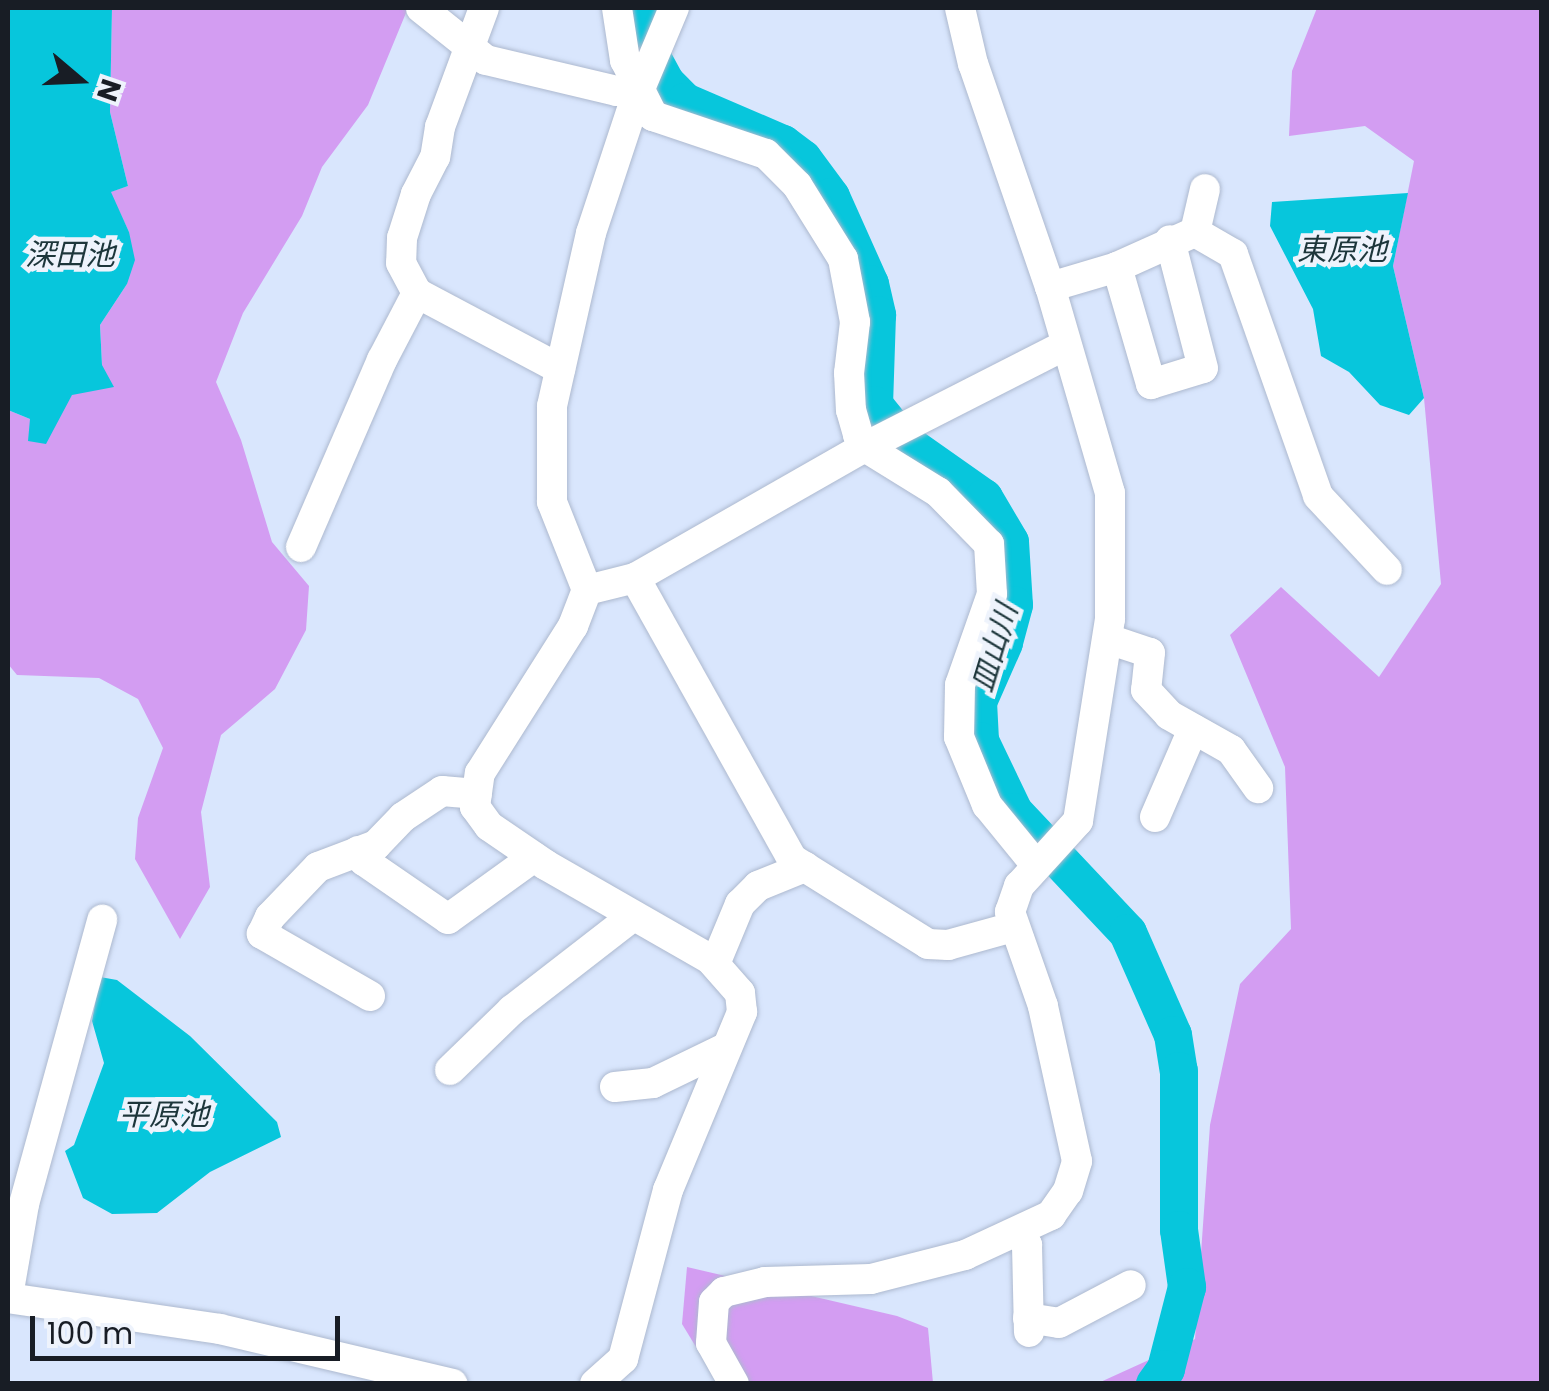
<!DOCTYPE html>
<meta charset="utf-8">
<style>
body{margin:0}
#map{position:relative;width:1549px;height:1391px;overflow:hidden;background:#d9e6fd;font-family:Poppins,"Noto Sans JP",sans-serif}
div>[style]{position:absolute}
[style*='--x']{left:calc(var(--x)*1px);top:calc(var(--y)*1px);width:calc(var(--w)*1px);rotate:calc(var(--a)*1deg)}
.forest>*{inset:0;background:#d39df2}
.water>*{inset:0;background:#07c6dc}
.river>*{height:38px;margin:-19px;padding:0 19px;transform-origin:19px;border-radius:19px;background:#07c6dc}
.roads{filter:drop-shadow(0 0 2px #adb9cf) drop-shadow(0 0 2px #adb9cf)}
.minor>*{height:30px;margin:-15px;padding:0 15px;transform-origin:15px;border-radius:15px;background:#fff}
span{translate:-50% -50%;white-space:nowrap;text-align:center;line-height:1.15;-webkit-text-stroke:9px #eef3fc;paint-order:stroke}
.water-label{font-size:30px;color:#1d363b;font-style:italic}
.frame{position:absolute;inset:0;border:10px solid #181d25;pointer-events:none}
.north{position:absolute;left:30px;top:30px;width:100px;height:100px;-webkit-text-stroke:8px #eef3fc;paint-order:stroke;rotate:109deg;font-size:28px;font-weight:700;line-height:40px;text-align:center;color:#181d25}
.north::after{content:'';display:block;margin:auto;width:35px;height:45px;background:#181d25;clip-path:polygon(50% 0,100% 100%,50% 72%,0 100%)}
.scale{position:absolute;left:30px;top:1316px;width:310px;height:45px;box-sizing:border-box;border:5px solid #181d25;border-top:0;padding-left:12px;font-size:30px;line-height:35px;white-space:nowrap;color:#181d25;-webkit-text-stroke:8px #eef3fc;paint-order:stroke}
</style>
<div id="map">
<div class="forest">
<i style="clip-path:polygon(112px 8px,408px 8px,368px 105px,322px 167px,302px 216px,243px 313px,216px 382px,241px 440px,272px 542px,309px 586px,306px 630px,275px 689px,221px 735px,201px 812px,210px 887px,180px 939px,135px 859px,138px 818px,163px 748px,138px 699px,99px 678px,17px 675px,8px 664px,8px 410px,30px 419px,72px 395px,102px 365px,100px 325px,127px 284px,129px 232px,110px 192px,128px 186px,110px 112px)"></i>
<i style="clip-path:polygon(1317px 8px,1541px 8px,1541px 1383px,1096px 1384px,1195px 1339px,1210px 1125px,1240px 984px,1291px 929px,1285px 767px,1230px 635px,1281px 587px,1379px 677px,1441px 584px,1424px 398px,1393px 266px,1414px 161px,1365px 126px,1289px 136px,1292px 71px)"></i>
<i style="clip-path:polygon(687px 1267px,897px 1316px,928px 1328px,933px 1383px,718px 1383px,682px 1324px)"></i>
</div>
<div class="water">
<i style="clip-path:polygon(8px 8px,112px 8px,110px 112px,128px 186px,111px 192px,129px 232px,135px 260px,127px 284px,100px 325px,102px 365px,114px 387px,72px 395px,46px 444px,28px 441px,30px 419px,8px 410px)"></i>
<i style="clip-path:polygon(1408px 193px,1393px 266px,1424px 398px,1409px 415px,1380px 405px,1349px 372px,1321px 356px,1313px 309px,1270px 226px,1272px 202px)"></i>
<i style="clip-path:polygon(100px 977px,117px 980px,190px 1036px,277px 1122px,281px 1137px,210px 1172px,157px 1213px,112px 1214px,83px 1198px,65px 1151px,74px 1145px,104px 1063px,92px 1021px)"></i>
</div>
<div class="river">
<i style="--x:643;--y:8;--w:29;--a:94"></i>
<i style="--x:641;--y:37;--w:52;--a:61.5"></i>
<i style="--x:666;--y:83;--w:27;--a:45"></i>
<i style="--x:685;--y:102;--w:107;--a:23.2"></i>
<i style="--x:783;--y:144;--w:25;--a:37"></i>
<i style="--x:803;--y:159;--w:47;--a:53.6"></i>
<i style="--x:831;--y:197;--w:95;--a:65.9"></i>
<i style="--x:870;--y:284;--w:32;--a:77"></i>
<i style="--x:877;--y:315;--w:90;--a:91.9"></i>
<i style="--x:874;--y:405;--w:46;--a:51.1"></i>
<i style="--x:903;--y:441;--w:99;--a:35.1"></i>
<i style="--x:984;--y:498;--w:51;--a:59.4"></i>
<i style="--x:1010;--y:542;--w:63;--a:86.4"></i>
<i style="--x:1014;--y:605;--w:39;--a:105"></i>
<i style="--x:1004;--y:643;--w:64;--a:113.8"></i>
<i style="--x:978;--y:702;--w:39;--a:87"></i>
<i style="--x:980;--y:741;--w:79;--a:64.4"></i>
<i style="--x:1014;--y:812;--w:166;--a:46.7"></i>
<i style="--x:1128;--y:933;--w:111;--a:66.2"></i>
<i style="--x:1173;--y:1035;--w:36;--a:81"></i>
<i style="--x:1179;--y:1071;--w:159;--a:90"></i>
<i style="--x:1179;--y:1230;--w:58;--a:82"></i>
<i style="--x:1187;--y:1287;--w:85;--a:104.4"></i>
<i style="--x:1166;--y:1369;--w:19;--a:126"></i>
</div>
<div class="roads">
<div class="minor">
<i style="--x:421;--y:8;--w:83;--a:38.7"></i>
<i style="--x:486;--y:60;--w:135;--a:13.3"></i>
<i style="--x:617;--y:91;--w:23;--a:-5"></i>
<i style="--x:484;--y:8;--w:127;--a:110.3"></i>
<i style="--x:440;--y:127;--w:30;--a:99"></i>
<i style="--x:435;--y:157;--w:42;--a:117.2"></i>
<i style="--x:416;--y:194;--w:46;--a:107.7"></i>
<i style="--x:402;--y:238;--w:25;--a:92"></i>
<i style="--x:401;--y:263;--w:34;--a:62"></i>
<i style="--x:417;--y:293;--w:162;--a:28"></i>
<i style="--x:617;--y:8;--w:53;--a:81.3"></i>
<i style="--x:625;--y:60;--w:63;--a:63.4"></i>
<i style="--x:653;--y:116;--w:119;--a:18.6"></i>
<i style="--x:766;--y:154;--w:44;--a:45"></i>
<i style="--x:797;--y:185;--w:87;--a:58.1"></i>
<i style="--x:843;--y:259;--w:64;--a:79.2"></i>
<i style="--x:855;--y:322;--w:51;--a:96.7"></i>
<i style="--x:849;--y:373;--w:37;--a:87"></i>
<i style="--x:851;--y:410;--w:26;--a:74"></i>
<i style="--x:858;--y:435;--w:14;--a:60"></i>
<i style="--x:865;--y:447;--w:86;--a:31.7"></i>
<i style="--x:938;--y:492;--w:73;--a:45.6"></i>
<i style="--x:989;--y:544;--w:50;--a:86.6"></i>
<i style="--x:992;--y:594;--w:96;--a:109.4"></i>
<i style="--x:960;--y:685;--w:52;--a:91.1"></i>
<i style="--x:959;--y:737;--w:74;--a:67.6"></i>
<i style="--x:987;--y:805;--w:77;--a:50.8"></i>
<i style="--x:1195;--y:232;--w:44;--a:-76.9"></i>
<i style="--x:1117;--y:267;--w:122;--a:73.8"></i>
<i style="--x:1151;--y:384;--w:54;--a:-17.1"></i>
<i style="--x:1203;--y:368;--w:132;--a:-104.5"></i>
<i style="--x:1050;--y:287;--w:70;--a:-16.6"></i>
<i style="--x:1117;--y:267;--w:85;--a:-24.2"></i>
<i style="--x:1195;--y:232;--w:44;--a:30.1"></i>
<i style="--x:1233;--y:254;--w:256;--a:70.6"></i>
<i style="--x:1318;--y:496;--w:101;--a:47"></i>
<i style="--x:301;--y:547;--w:204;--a:-66.6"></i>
<i style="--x:382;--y:360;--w:76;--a:-62.4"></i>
<i style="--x:635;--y:578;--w:322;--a:60.8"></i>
<i style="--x:792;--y:859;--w:160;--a:32"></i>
<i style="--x:928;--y:944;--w:20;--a:3"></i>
<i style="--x:948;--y:945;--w:67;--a:-15.5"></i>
<i style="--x:587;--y:590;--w:49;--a:-14"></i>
<i style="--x:635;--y:578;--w:265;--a:-29.7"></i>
<i style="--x:865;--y:447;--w:225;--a:-27"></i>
<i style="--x:1108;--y:639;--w:44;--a:18.4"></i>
<i style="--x:1150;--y:653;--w:37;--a:96"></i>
<i style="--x:1146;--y:690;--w:34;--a:47"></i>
<i style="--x:1169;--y:715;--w:71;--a:29.4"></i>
<i style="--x:1231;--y:750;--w:47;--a:54.6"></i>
<i style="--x:1155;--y:817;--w:96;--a:-66.6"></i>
<i style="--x:358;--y:851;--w:12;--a:59"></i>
<i style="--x:364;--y:861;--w:102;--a:34.6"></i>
<i style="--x:448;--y:919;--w:106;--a:-35.8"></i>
<i style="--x:715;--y:964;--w:65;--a:-67.4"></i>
<i style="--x:740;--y:904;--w:25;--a:-45"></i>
<i style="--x:758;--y:886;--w:51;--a:-22"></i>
<i style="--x:370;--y:996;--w:125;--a:-150.1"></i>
<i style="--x:262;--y:934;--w:19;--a:-65"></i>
<i style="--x:270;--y:917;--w:69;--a:-46.2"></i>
<i style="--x:318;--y:867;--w:62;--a:-20.8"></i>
<i style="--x:376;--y:845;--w:39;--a:-46"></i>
<i style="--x:403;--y:817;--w:47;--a:-33.7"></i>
<i style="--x:442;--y:791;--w:35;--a:5"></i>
<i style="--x:450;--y:1070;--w:86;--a:-44.1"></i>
<i style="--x:512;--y:1010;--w:152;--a:-37.8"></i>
<i style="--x:615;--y:1087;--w:38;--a:-6"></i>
<i style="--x:653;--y:1083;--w:82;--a:-25.9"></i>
<i style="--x:1018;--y:1232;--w:16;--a:55"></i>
<i style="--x:1027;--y:1245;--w:87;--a:88.7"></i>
<i style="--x:8;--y:1296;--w:93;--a:-80.1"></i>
<i style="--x:24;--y:1204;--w:295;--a:-74.6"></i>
<i style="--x:8;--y:1298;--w:214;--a:8.3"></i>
<i style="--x:220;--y:1329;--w:239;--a:13.3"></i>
<i style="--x:1028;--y:1318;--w:31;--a:9"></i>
<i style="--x:1059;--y:1323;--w:81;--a:-27.8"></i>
<i style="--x:595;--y:1384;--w:38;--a:-42"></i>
<i style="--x:623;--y:1359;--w:175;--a:-75.1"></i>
<i style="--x:668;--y:1190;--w:193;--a:-67.4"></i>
<i style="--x:742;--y:1012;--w:19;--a:-96"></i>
<i style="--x:740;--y:993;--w:45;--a:-131.4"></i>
<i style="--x:710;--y:959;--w:189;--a:-150.2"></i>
<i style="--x:546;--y:865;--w:69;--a:-145.6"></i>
<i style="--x:489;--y:826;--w:24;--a:-126"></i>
<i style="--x:475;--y:807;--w:34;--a:-82"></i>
<i style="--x:480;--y:773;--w:174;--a:-57.7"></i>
<i style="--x:573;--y:626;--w:39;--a:-69"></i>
<i style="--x:587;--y:590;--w:95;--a:-111.7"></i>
<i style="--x:552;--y:502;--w:96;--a:-90"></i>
<i style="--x:552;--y:406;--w:177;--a:-77.3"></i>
<i style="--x:591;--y:233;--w:137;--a:-71.7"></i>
<i style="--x:634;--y:103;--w:103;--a:-67.2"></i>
<i style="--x:734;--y:1384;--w:47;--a:-119.3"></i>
<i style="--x:711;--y:1343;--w:41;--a:-85.8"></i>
<i style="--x:714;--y:1302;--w:14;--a:-45"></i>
<i style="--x:724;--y:1292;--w:42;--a:-13.7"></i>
<i style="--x:765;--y:1282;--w:106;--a:-1.6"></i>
<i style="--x:871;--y:1279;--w:97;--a:-14.3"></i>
<i style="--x:965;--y:1255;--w:95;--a:-24.9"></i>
<i style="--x:1051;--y:1215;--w:29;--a:-55"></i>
<i style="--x:1068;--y:1191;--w:31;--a:-73"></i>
<i style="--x:1077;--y:1161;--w:159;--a:-102.4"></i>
<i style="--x:1043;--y:1006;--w:100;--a:-109.3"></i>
<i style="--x:1010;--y:912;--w:28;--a:-71"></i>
<i style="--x:1019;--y:886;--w:88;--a:-47.8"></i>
<i style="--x:1078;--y:821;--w:205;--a:-81"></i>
<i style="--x:1110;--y:619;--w:126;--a:-90"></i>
<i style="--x:1110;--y:493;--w:215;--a:-106.2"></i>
<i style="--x:1050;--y:287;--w:236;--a:-109"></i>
<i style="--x:973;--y:64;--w:57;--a:-103.1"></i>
</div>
</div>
<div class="water-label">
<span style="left:1342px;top:250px">東原池</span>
<span style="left:70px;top:255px">深田池</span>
<span style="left:995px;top:648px;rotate:-73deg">皿山川</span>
<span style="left:164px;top:1115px">平原池</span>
</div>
<div class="frame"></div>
<div class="north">N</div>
<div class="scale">100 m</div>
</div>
